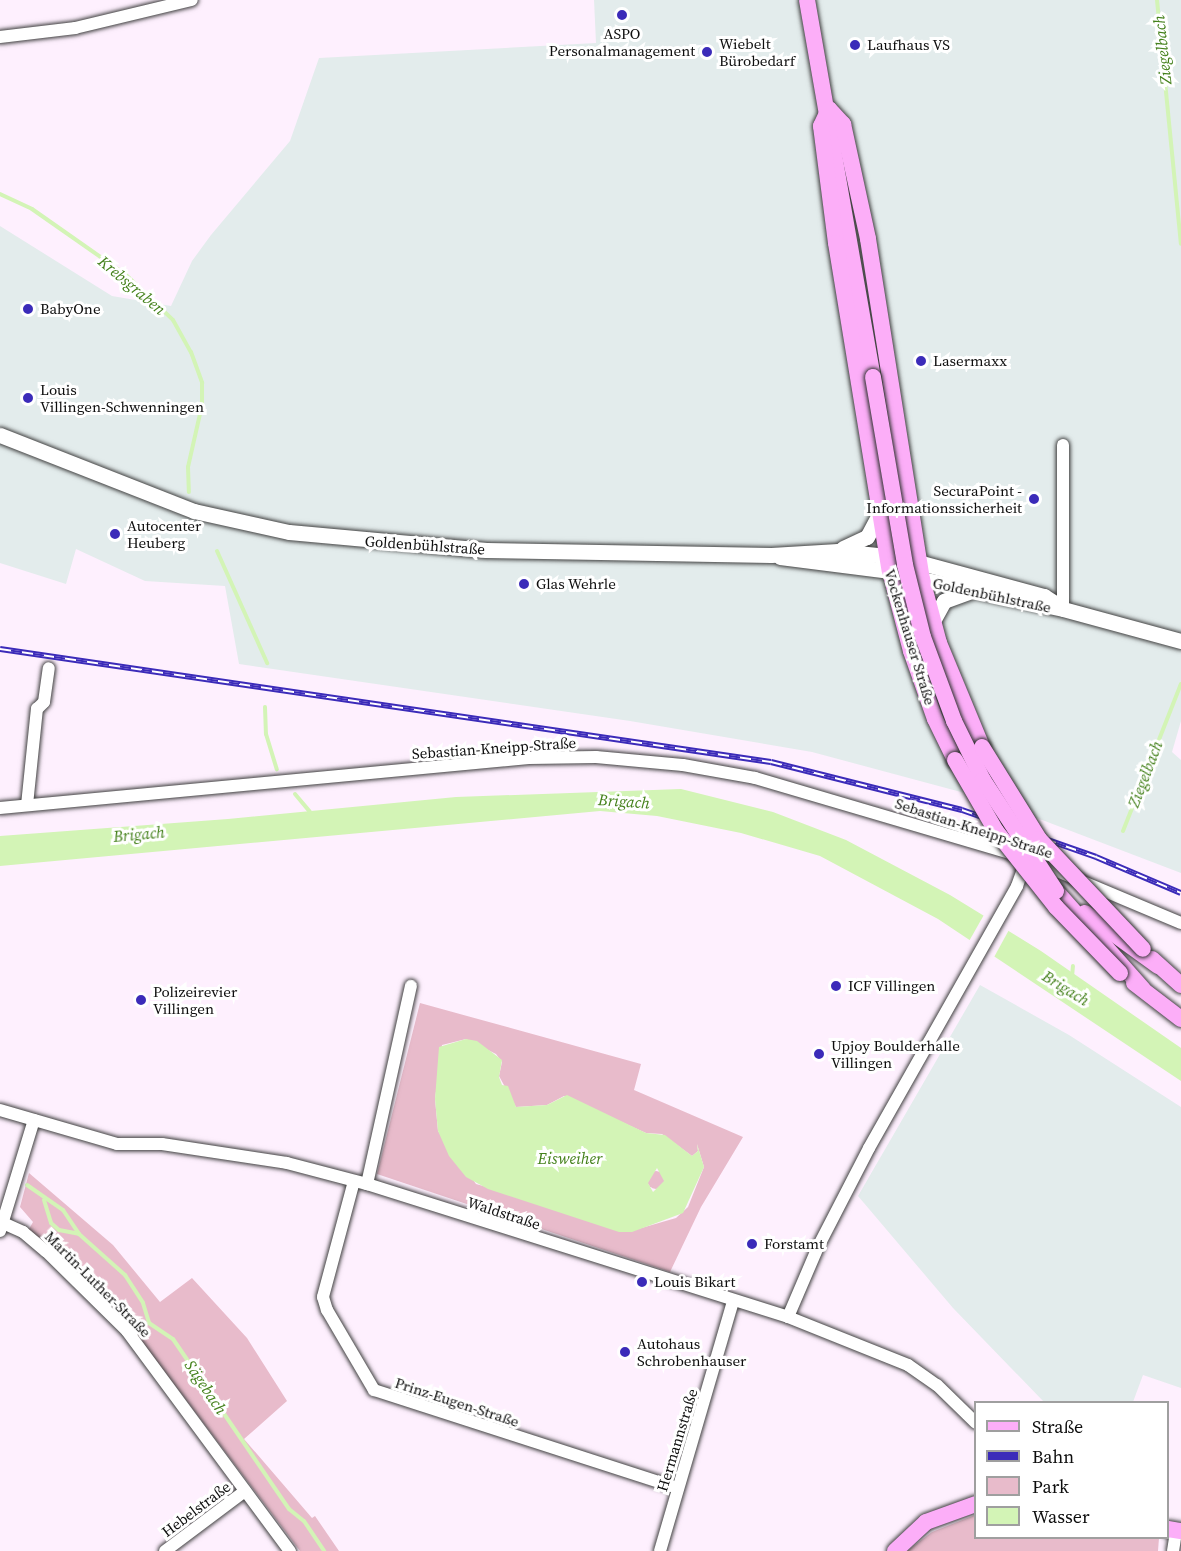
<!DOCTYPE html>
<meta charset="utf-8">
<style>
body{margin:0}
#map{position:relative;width:1181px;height:1551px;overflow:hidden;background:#fef0fe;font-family:"Source Serif 4",serif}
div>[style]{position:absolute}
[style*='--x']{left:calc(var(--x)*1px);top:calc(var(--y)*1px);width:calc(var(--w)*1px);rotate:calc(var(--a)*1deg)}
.industrial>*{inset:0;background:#e3ecec}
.green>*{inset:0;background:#e8bbcb}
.round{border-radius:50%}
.water>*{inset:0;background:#d3f4b6}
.pier>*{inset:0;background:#fef0fe}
.stream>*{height:4px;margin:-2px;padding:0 2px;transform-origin:2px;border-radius:2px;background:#d3f4b6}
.roads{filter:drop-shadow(0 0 2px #414141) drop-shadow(0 0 2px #414141)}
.minor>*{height:12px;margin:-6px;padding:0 6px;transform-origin:6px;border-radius:6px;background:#fff}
.tertiary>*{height:15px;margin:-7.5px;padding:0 7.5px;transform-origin:7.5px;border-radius:7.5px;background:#fff}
.secondary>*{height:16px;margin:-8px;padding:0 8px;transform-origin:8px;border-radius:8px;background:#fcaef8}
.rail>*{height:6px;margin-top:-3px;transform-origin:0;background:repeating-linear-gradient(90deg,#fff 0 11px,#3b2bb9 0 22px);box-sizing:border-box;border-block:2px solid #3b2bb9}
.bridges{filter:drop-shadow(0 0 2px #303030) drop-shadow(0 0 2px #303030)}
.secondary-bridge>*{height:16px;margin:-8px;padding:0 8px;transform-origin:8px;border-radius:8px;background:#fcaef8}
.dots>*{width:16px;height:16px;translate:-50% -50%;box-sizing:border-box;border:3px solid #fff;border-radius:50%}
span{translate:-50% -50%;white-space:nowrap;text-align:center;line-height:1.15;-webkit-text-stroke:6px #fff;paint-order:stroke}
.poi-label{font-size:15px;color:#0e0e0e}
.left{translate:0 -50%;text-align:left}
.right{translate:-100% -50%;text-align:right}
.street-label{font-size:15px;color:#0e0e0e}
.water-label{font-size:16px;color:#43801a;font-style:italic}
.legend{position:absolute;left:974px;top:1401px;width:195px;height:138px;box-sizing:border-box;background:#fff;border:2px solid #9f9f9f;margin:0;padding:8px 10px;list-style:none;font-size:18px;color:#0e0e0e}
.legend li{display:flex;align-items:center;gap:12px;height:30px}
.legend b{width:30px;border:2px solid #9f9f9f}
</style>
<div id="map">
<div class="industrial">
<i style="clip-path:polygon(594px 0,1181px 0,1181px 721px,1172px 752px,1181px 760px,1181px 873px,987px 799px,812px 752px,630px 721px,239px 664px,225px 586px,145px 581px,76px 549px,66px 584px,0 563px,0 226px,112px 296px,171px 306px,192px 261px,211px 235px,290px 141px,319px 58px,596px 43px)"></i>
<i style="clip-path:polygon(980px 985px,1069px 1035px,1181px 1107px,1181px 1388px,1143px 1375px,1133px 1402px,1044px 1402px,953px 1308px,858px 1196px)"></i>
</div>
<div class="green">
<i style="clip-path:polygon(evenodd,420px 1003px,641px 1064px,634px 1090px,743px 1137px,701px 1207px,670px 1272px,377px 1174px,420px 1003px,466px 1039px,496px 1054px,502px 1062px,499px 1076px,516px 1107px,547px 1105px,564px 1096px,646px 1133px,662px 1134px,692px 1156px,698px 1151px,697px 1144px,704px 1167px,688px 1207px,676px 1218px,638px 1229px,476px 1184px,438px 1131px,435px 1099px,442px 1045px,466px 1039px)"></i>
<i class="round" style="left:647px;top:1171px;width:18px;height:18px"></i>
<i style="clip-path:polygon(29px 1173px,113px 1245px,160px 1302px,192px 1278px,247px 1338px,287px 1401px,244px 1439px,312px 1518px,315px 1516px,339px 1551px,300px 1551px,131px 1327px,68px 1262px,28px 1231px,33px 1222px,20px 1207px)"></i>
<i style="clip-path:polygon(975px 1515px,976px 1538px,1159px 1538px,1158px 1551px,907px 1551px,932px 1532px)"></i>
</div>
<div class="water">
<i style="clip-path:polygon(681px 789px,773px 812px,846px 840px,950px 895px,1041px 951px,1181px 1048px,1181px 1081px,938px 919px,820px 856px,741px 833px,657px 816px,600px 811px,0 866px,0 836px,228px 819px,456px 797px)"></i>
<i style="clip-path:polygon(evenodd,466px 1039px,477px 1041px,502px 1060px,499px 1077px,502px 1085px,508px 1086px,516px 1107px,547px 1105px,567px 1095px,646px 1133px,665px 1135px,692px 1156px,698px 1151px,697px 1144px,704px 1167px,683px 1213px,632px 1232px,619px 1232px,488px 1189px,466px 1177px,449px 1156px,438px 1131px,435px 1099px,439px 1047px,466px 1039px,657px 1168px,664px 1181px,653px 1192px,648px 1183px,657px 1168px)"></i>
</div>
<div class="pier">
<i style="clip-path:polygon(985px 913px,1010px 928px,993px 959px,968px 943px)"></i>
</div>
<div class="stream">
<i style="--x:1157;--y:0;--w:245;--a:84.4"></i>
<i style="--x:0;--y:194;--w:35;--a:25"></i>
<i style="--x:32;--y:209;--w:113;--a:35"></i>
<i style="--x:125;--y:274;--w:66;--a:43.8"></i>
<i style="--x:173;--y:320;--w:37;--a:61"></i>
<i style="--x:191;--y:352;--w:33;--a:70"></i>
<i style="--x:202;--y:383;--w:22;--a:90"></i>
<i style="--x:202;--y:405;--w:64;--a:102.7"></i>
<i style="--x:188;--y:467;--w:25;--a:88"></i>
<i style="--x:217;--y:551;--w:123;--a:65.9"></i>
<i style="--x:265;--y:707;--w:27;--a:88"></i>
<i style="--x:266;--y:734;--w:37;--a:73"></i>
<i style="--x:295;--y:794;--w:23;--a:50"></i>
<i style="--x:1123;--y:831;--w:158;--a:-68.5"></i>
<i style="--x:1072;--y:977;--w:11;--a:-85"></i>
<i style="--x:27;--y:1185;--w:44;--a:34.8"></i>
<i style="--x:63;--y:1210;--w:29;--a:56"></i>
<i style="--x:79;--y:1234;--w:62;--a:41.7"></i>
<i style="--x:125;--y:1275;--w:33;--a:57"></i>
<i style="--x:143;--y:1303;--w:21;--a:73"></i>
<i style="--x:149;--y:1323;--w:29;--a:34"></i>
<i style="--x:173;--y:1339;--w:206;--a:55.7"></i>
<i style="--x:289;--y:1509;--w:19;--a:39"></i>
<i style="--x:304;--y:1521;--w:36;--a:56"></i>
<i style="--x:44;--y:1200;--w:24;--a:73"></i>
<i style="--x:51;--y:1223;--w:11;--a:41"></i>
<i style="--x:59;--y:1230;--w:20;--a:11"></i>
</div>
<div class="roads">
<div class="minor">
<i style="--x:0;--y:37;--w:76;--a:-6.8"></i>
<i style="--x:75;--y:28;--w:120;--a:-13.5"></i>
<i style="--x:1063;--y:445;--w:164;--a:90"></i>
<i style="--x:27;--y:805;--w:97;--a:-84.1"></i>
<i style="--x:37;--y:709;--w:10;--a:-45"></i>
<i style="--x:44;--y:702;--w:34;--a:-82"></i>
<i style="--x:0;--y:808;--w:531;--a:-5.4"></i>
<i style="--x:529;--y:758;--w:67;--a:-0.9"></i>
<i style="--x:596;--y:757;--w:87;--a:5.3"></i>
<i style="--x:683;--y:765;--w:73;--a:10.2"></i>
<i style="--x:755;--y:778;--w:272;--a:16.4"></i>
<i style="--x:1038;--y:863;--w:155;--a:22.8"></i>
<i style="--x:0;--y:1110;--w:122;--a:16.2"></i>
<i style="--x:117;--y:1144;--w:45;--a:0"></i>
<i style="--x:162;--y:1144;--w:126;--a:8.6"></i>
<i style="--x:287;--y:1163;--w:83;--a:14.7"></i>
<i style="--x:367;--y:1184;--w:442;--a:17.5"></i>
<i style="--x:788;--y:1317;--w:129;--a:21.8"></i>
<i style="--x:908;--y:1365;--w:35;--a:35"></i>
<i style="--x:937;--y:1385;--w:54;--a:44.3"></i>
<i style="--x:354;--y:1181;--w:120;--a:105"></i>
<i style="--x:323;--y:1297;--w:14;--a:73"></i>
<i style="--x:327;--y:1310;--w:93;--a:59.6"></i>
<i style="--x:374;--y:1390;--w:319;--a:17.9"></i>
<i style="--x:367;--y:1184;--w:203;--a:-77.5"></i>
<i style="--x:3;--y:1223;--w:22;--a:24"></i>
<i style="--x:23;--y:1232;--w:30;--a:40"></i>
<i style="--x:46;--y:1251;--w:114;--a:44.6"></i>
<i style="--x:127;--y:1331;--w:274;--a:53.5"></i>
<i style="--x:0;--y:1231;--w:116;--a:-73"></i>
<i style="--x:788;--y:1317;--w:76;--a:-66.8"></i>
<i style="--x:818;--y:1247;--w:111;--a:-62.7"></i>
<i style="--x:869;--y:1148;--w:301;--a:-60.5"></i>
<i style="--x:1017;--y:886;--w:27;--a:-70"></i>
<i style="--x:165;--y:1551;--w:100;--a:-36.9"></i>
<i style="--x:660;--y:1551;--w:259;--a:-73.7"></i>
<i style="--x:1173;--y:1551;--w:20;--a:-81"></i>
</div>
<div class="tertiary">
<i style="--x:0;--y:435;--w:208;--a:21.4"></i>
<i style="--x:194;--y:511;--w:97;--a:12.5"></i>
<i style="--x:289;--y:532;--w:198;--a:5.2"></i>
<i style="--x:486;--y:550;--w:285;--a:1"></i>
<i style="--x:771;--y:555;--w:67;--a:-3.4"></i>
<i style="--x:838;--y:551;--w:49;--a:5.8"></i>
<i style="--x:843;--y:548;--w:26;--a:-25"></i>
<i style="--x:867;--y:537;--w:27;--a:-62"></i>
<i style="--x:780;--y:557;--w:111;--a:7.3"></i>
<i style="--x:918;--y:562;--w:131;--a:15.1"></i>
<i style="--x:1044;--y:596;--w:20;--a:33"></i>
<i style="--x:922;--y:579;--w:144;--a:12"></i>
<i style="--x:1063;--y:609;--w:122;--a:15.2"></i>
<i style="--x:934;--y:619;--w:21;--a:-61"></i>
<i style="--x:944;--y:601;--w:27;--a:-20"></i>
</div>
<div class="secondary">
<i style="--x:807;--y:0;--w:383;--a:80.1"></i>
<i style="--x:829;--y:109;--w:19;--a:115"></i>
<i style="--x:821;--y:126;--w:118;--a:82.7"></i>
<i style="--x:836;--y:243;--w:332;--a:80.7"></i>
<i style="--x:890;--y:571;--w:83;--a:75.3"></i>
<i style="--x:911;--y:651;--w:72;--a:70.6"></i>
<i style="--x:935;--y:719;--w:46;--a:64"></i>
<i style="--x:829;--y:109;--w:21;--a:47"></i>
<i style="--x:843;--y:124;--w:118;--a:77.7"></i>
<i style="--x:868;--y:239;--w:344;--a:81"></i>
<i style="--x:922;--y:579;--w:66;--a:75.1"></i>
<i style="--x:939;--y:643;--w:113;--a:67.5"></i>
<i style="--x:1056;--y:891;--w:131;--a:48.4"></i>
<i style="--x:1085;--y:913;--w:90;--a:36"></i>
<i style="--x:1152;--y:959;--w:39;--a:42"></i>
<i style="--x:1134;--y:983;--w:59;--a:37.5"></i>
<i style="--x:1168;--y:1529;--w:13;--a:9"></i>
<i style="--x:895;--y:1551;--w:42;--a:-43.1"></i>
<i style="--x:926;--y:1522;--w:53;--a:-19.8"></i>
</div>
</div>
<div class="rail">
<i style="--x:0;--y:649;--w:779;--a:8.34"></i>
<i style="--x:771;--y:762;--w:197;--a:14.1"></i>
<i style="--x:962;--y:810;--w:142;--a:19.3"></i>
<i style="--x:1096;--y:857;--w:92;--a:23"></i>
</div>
<div class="bridges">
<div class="secondary-bridge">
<i style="--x:873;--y:377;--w:191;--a:80.3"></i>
<i style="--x:905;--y:565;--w:74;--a:76"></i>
<i style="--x:923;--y:637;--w:90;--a:69.7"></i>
<i style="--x:954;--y:721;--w:66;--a:63.8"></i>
<i style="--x:983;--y:780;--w:133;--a:56.7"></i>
<i style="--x:982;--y:747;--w:108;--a:58.2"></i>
<i style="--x:1039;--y:839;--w:151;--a:46.6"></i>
<i style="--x:955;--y:760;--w:82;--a:60"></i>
<i style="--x:996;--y:831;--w:97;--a:51.7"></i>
<i style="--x:1056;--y:907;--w:92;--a:45.9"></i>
</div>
</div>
<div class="dots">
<i style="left:622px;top:15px;background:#3b2bb9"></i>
<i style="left:855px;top:45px;background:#3b2bb9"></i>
<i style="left:707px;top:52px;background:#3b2bb9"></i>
<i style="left:28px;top:309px;background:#3b2bb9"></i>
<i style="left:921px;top:361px;background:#3b2bb9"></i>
<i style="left:28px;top:398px;background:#3b2bb9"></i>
<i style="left:1034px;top:499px;background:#3b2bb9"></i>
<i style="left:115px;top:534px;background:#3b2bb9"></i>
<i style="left:524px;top:584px;background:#3b2bb9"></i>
<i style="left:836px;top:986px;background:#3b2bb9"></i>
<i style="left:141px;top:1000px;background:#3b2bb9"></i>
<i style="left:819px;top:1054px;background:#3b2bb9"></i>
<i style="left:752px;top:1244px;background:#3b2bb9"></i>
<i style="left:642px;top:1282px;background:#3b2bb9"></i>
<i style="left:625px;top:1352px;background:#3b2bb9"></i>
</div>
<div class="poi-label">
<span style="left:622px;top:42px">ASPO<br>Personalmanagement</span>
<span class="left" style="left:719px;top:52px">Wiebelt<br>Bürobedarf</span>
<span class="left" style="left:867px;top:45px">Laufhaus VS</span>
<span class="left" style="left:40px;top:309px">BabyOne</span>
<span class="left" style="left:933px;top:361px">Lasermaxx</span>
<span class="left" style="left:40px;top:398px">Louis<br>Villingen-Schwenningen</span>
<span class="right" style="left:1022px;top:499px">SecuraPoint -<br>Informationssicherheit</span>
<span class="left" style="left:127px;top:534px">Autocenter<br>Heuberg</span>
<span class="left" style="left:536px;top:584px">Glas Wehrle</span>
<span class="left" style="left:848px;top:986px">ICF Villingen</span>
<span class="left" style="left:153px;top:1000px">Polizeirevier<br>Villingen</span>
<span class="left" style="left:831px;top:1054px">Upjoy Boulderhalle<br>Villingen</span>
<span class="left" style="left:764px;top:1244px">Forstamt</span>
<span class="left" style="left:654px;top:1282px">Louis Bikart</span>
<span class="left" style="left:637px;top:1352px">Autohaus<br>Schrobenhauser</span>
</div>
<div class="street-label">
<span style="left:425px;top:545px;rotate:4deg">Goldenbühlstraße</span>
<span style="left:992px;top:595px;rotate:12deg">Goldenbühlstraße</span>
<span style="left:910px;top:637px;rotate:73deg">Vockenhauser Straße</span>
<span style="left:494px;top:748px;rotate:-4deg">Sebastian-Kneipp-Straße</span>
<span style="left:974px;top:828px;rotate:18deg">Sebastian-Kneipp-Straße</span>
<span style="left:504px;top:1213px;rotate:18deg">Waldstraße</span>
<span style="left:98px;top:1284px;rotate:45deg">Martin-Luther-Straße</span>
<span style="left:457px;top:1402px;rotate:18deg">Prinz-Eugen-Straße</span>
<span style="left:677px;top:1440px;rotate:-73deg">Hermannstraße</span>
<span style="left:196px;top:1509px;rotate:-37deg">Hebelstraße</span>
</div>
<div class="water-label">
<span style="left:1162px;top:50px;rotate:-96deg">Ziegelbach</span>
<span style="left:132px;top:285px;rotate:40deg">Krebsgraben</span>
<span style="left:1145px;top:774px;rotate:-69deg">Ziegelbach</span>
<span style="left:624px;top:801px;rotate:4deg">Brigach</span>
<span style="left:139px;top:834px;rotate:-5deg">Brigach</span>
<span style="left:1066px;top:988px;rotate:32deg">Brigach</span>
<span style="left:570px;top:1158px">Eisweiher</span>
<span style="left:206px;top:1387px;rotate:56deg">Sägebach</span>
</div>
<ul class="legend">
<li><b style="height:8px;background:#fcaef8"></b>Straße</li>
<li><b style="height:8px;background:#3b2bb9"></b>Bahn</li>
<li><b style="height:16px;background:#e8bbcb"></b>Park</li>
<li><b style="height:16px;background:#d3f4b6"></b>Wasser</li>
</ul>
</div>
